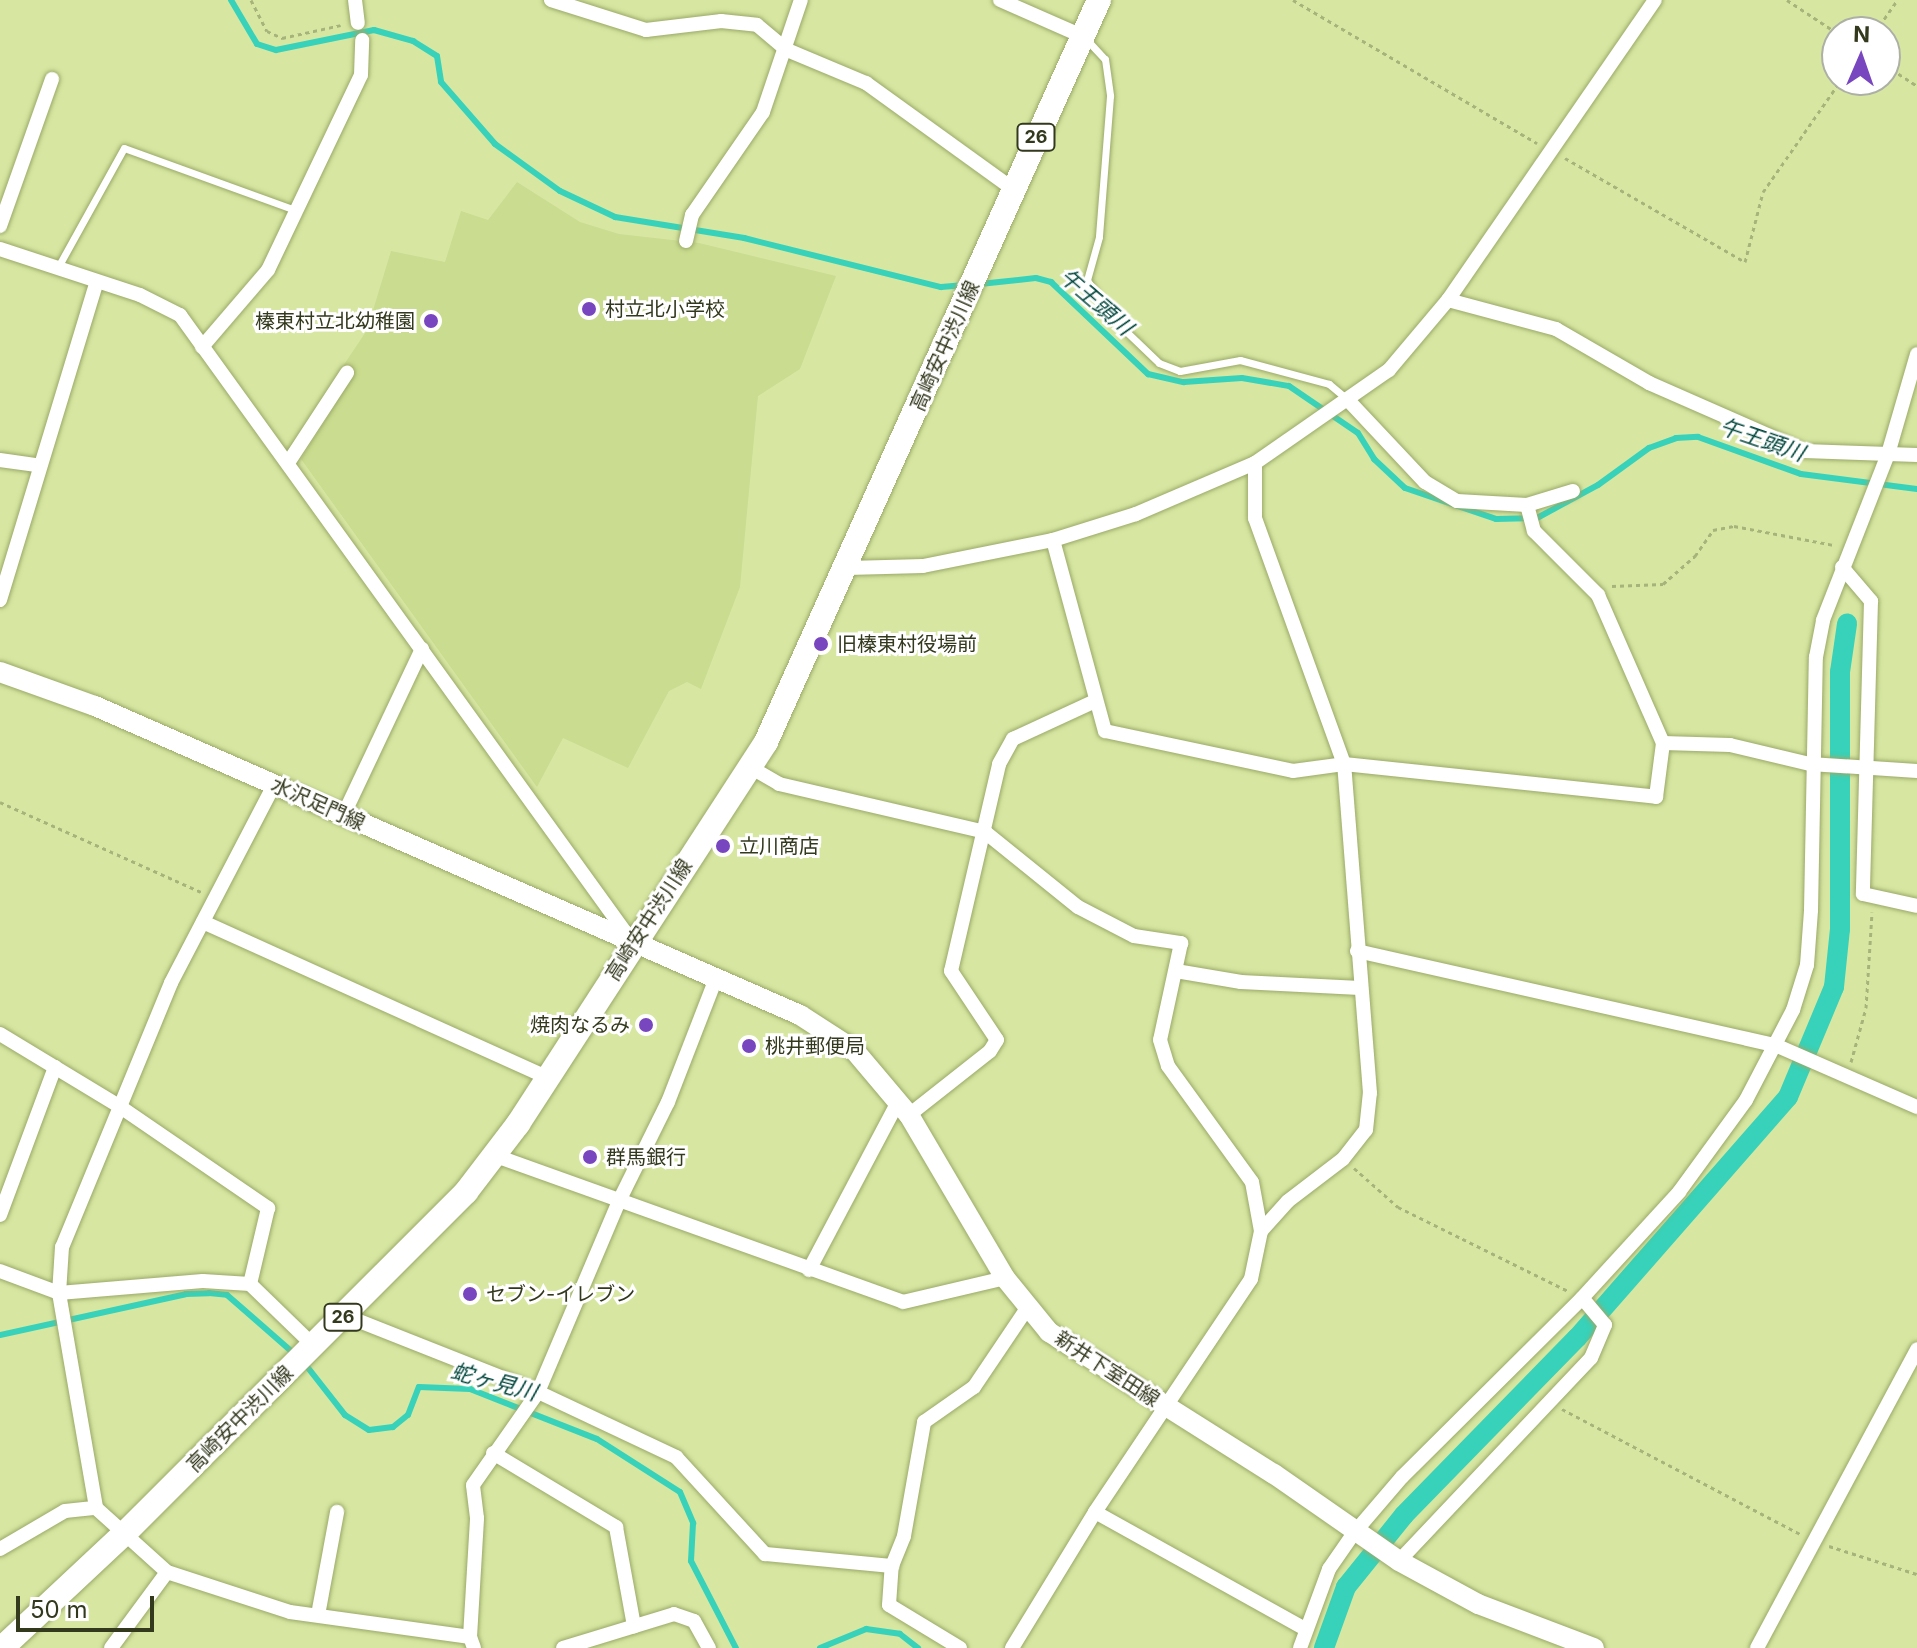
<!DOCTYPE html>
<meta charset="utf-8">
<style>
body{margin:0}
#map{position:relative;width:1917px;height:1648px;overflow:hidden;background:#d7e7a2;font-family:Inter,"Noto Sans JP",sans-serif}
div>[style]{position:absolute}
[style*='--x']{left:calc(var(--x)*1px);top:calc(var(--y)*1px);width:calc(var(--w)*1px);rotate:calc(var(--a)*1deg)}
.built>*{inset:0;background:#cadc8f}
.stream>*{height:6px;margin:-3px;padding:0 3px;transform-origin:3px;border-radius:3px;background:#37d2b9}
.canal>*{height:20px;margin:-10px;padding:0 10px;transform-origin:10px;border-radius:10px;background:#37d2b9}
.path>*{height:3px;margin-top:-1.5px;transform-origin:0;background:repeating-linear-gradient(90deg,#a6b37a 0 4px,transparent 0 8px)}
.roads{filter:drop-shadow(0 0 2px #9aa967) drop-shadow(0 0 2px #9aa967)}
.lane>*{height:7px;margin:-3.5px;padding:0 3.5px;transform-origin:3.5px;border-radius:3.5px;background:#fff}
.street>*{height:14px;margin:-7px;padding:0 7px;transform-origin:7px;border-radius:7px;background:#fff}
.secondary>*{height:20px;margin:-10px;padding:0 10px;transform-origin:10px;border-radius:10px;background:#fff}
.primary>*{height:24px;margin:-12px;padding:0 12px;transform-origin:12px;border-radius:12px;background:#fff}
.dots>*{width:22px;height:22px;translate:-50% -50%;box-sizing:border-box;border:4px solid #fff;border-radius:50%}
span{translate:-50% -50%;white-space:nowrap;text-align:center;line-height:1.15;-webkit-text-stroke:6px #fff;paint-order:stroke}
.shield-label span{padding:2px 6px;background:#fff;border:2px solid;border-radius:6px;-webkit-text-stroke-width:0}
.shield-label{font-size:18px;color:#33391d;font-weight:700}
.poi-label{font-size:20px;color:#33391d}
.left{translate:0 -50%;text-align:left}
.right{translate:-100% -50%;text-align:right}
.street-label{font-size:20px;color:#33391d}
.water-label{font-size:22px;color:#00463c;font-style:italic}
.north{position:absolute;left:1821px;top:16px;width:80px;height:80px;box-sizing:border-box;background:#fff;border:2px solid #adb0a5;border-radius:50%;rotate:2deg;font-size:22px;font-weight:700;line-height:32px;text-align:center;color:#33391d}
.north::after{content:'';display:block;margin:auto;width:28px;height:36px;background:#7846be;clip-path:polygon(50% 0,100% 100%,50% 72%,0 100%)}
.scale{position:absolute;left:16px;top:1596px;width:138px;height:36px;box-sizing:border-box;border:4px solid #33391d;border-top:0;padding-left:10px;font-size:24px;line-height:28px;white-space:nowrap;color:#33391d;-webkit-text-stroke:6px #fff;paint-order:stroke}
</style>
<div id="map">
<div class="built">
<i style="clip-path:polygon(517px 182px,580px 222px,619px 234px,699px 243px,836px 276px,800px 369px,758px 396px,740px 587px,701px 689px,687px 682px,669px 691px,628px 768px,563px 738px,537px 787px,301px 459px,352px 378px,341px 369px,367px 330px,391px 251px,445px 262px,461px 211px,488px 220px)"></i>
</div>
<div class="stream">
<i style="--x:231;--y:0;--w:51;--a:59.4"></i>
<i style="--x:257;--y:44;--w:20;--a:18"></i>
<i style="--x:276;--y:50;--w:100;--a:-11.5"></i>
<i style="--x:374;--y:30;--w:41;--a:15.8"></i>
<i style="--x:413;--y:41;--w:28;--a:32"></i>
<i style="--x:437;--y:56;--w:26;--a:81"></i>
<i style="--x:441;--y:82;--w:82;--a:48.9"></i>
<i style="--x:495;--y:144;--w:80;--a:35.9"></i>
<i style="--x:560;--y:191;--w:61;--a:25.3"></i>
<i style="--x:615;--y:217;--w:131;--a:9.2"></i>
<i style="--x:744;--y:238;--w:203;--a:14"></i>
<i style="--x:941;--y:287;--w:24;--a:-5"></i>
<i style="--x:980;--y:284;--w:56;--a:-6.1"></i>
<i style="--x:1036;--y:278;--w:16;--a:15"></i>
<i style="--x:1051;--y:282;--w:134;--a:43.5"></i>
<i style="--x:1148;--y:374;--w:37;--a:13"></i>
<i style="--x:1184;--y:382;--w:58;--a:-3.9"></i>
<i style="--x:1242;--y:378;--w:48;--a:9.7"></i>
<i style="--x:1289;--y:386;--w:83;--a:34.3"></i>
<i style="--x:1358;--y:433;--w:31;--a:58"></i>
<i style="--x:1374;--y:459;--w:42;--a:43.1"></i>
<i style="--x:1405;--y:488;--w:96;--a:18.8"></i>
<i style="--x:1496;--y:519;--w:41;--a:-1.4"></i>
<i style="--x:1537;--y:518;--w:69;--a:-28.4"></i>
<i style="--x:1598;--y:485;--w:63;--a:-36"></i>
<i style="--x:1649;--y:448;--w:29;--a:-20"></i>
<i style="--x:1676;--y:438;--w:22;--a:-3"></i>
<i style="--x:1698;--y:437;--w:109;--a:19.8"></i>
<i style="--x:1801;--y:474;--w:117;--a:7.4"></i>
<i style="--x:0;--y:1335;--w:190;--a:-12.4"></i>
<i style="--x:186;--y:1294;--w:23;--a:-2"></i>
<i style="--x:209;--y:1293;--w:18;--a:6"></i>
<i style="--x:227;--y:1295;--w:93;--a:41.1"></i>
<i style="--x:305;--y:1364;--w:65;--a:51.9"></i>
<i style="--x:345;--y:1415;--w:28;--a:32"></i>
<i style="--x:369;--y:1430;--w:24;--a:-7"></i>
<i style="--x:393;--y:1427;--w:19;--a:-39"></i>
<i style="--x:408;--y:1415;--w:30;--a:-69"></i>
<i style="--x:419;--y:1387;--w:51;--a:2.2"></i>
<i style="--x:470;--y:1389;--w:136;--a:21.5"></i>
<i style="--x:597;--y:1439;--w:98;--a:32.6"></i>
<i style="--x:680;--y:1492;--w:34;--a:67"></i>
<i style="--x:693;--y:1523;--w:38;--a:93"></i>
<i style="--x:691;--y:1561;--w:98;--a:62.7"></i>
<i style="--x:820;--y:1648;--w:50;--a:-22.4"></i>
<i style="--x:866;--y:1629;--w:34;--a:8"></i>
<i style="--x:900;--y:1634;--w:23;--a:38"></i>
</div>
<div class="canal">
<i style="--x:1324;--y:1648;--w:65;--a:-70.2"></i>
<i style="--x:1346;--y:1587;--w:92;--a:-51.1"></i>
<i style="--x:1404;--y:1515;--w:248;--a:-45.7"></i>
<i style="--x:1577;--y:1338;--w:320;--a:-48.8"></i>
<i style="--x:1788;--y:1097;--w:119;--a:-67.3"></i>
<i style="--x:1834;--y:987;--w:58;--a:-84.1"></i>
<i style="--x:1840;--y:929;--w:257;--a:-90"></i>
<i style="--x:1840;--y:672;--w:49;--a:-81.7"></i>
</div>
<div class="path">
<i style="--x:251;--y:0;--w:35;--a:63"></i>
<i style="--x:267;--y:31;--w:17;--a:25"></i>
<i style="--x:282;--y:38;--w:60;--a:-12.4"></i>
<i style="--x:1293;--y:0;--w:283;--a:30.4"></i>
<i style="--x:1787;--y:0;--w:60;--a:33.4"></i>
<i style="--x:1875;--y:32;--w:39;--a:-55"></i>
<i style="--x:1885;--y:65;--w:38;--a:33"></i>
<i style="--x:1565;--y:158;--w:208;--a:30"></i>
<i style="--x:1745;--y:262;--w:72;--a:-75.6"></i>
<i style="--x:1763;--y:192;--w:136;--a:-55.1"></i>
<i style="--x:1612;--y:586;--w:51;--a:-2.2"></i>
<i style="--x:1663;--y:584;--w:43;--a:-41.2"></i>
<i style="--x:1695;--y:556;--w:32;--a:-55"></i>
<i style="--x:1713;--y:530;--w:21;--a:-11"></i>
<i style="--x:1734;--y:526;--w:102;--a:10.8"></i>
<i style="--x:0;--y:802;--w:220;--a:24.1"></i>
<i style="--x:1851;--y:1062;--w:56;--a:-74.5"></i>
<i style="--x:1866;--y:1008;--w:96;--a:-86.4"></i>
<i style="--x:1354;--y:1168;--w:59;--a:41.6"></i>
<i style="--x:1398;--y:1207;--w:190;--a:26.3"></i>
<i style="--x:1562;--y:1409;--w:269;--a:27.7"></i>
<i style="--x:1829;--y:1546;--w:92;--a:17.7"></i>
</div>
<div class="roads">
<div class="lane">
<i style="--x:1087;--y:40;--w:26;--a:47"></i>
<i style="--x:1105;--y:59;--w:37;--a:82"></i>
<i style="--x:1110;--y:96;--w:141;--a:94.5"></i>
<i style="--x:1099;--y:237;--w:45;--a:105.6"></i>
<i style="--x:1087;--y:280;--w:41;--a:57.8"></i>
<i style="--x:1109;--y:315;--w:69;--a:43.8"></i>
<i style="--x:1159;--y:363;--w:22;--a:21"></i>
<i style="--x:1180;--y:371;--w:61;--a:-10.4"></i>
<i style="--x:1240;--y:360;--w:92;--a:15.1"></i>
<i style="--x:1329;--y:384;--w:23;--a:40"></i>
<i style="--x:58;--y:267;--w:136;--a:-61"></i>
<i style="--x:124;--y:148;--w:182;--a:19.9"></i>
</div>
<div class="street">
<i style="--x:355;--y:0;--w:23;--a:83"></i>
<i style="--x:551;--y:0;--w:100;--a:17.5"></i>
<i style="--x:646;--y:30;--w:76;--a:-6.8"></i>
<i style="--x:721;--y:21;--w:36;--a:6"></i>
<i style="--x:757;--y:25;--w:39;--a:40"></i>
<i style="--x:787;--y:50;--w:86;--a:22.7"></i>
<i style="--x:866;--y:83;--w:181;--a:35.8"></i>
<i style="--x:1000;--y:0;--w:90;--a:23.7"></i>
<i style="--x:0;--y:226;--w:156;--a:-70.5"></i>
<i style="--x:686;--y:241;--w:27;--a:-77"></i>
<i style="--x:692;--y:215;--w:125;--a:-55.4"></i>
<i style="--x:763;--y:112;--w:118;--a:-71.3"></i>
<i style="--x:0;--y:249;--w:147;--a:18.2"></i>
<i style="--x:140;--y:295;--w:45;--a:26.6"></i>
<i style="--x:180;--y:315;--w:769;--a:54.2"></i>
<i style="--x:1448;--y:300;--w:112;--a:15"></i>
<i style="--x:1556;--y:329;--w:108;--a:30.1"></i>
<i style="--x:1649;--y:383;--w:169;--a:23.7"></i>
<i style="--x:1804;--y:451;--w:113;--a:2"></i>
<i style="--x:202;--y:347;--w:101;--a:-49.4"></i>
<i style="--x:268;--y:270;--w:216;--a:-64.5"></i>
<i style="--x:361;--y:75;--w:35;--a:-88"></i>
<i style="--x:1347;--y:399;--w:114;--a:46.8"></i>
<i style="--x:1425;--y:482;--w:37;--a:31"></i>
<i style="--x:1457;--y:501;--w:70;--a:3.3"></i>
<i style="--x:1527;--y:505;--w:48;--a:-16.9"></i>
<i style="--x:0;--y:460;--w:37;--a:8"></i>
<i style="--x:288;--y:463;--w:108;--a:-56.8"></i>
<i style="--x:1527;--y:505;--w:27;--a:75"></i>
<i style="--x:1534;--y:531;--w:91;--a:45"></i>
<i style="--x:1598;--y:595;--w:162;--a:66.3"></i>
<i style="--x:1053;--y:540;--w:198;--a:74.8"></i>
<i style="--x:1105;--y:731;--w:192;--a:12"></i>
<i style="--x:1293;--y:771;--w:51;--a:-7.8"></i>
<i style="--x:1344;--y:764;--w:314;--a:6"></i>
<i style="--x:1656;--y:797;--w:54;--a:-82.6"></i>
<i style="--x:1663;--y:743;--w:67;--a:1.7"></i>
<i style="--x:1730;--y:745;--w:82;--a:13.4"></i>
<i style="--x:1810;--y:764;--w:107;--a:3.7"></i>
<i style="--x:1842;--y:567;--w:45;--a:49.5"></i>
<i style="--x:1871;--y:601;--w:293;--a:91.6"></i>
<i style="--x:1863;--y:894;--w:55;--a:12.5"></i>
<i style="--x:848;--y:568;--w:75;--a:-1.5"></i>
<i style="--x:923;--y:566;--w:133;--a:-11.3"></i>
<i style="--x:1053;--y:540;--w:87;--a:-17.4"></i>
<i style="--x:1136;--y:514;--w:129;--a:-23.2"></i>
<i style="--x:1255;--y:463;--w:163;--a:-34.8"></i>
<i style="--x:1389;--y:370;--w:92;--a:-49.9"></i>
<i style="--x:1448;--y:300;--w:364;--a:-55.4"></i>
<i style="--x:0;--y:600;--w:333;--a:-73.1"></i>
<i style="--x:750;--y:767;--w:34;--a:30"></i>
<i style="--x:779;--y:784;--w:212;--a:13.1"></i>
<i style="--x:985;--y:832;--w:119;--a:38.9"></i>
<i style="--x:1078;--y:907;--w:63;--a:27.4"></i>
<i style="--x:1134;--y:936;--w:48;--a:8.5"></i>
<i style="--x:1181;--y:943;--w:99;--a:102.2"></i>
<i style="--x:1160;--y:1040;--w:27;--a:73"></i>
<i style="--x:1168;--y:1066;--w:143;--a:54.1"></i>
<i style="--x:1252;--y:1182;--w:50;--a:79.6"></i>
<i style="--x:274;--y:785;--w:223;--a:117.5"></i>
<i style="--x:171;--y:983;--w:286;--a:112.4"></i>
<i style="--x:62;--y:1247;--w:46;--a:93.7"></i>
<i style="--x:59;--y:1293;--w:218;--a:80.2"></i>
<i style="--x:96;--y:1508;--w:96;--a:42"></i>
<i style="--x:167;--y:1572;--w:129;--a:18"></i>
<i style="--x:290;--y:1612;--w:182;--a:7.9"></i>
<i style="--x:343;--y:816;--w:185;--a:-64.7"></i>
<i style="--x:203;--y:922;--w:377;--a:24.3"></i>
<i style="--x:1357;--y:951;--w:428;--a:12.7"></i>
<i style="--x:1775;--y:1045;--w:155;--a:23.6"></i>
<i style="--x:1176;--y:971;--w:66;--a:9.6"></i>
<i style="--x:1241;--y:982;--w:119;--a:2.9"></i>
<i style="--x:0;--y:1034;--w:139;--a:31.2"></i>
<i style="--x:119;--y:1106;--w:181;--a:34.4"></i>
<i style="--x:268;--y:1208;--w:78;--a:103.3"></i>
<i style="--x:909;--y:1115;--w:103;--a:-38.3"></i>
<i style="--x:990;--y:1051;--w:13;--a:-58"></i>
<i style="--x:997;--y:1040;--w:83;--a:-123.7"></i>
<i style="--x:951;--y:971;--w:212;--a:-76.9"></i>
<i style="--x:999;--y:764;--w:29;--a:-61"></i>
<i style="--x:1013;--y:739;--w:88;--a:-24.8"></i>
<i style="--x:496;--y:1156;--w:432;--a:19.7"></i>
<i style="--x:903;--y:1302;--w:105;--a:-13.2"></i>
<i style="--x:0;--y:1215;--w:158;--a:-69.6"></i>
<i style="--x:809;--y:1270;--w:190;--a:-62.1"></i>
<i style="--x:0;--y:1271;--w:63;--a:20.4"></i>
<i style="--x:59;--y:1293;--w:144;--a:-4.8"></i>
<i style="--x:203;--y:1281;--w:47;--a:3.7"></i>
<i style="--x:250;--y:1284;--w:89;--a:44.1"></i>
<i style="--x:344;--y:1315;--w:209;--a:21.6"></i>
<i style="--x:538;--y:1392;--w:153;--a:25.2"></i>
<i style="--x:676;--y:1457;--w:132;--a:47.5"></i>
<i style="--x:765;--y:1554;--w:128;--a:5.4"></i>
<i style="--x:493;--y:1453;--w:144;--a:31"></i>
<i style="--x:616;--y:1527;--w:101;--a:79.7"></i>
<i style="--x:1095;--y:1512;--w:238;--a:29.1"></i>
<i style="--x:0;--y:1549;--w:75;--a:-30.3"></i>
<i style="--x:65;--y:1511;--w:31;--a:-6"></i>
<i style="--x:1399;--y:1561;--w:279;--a:-46.6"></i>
<i style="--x:1591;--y:1358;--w:36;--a:-67"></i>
<i style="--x:1605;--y:1325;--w:35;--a:-130"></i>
<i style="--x:318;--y:1615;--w:105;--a:-79.5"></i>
<i style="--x:111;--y:1648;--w:94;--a:-53.6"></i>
<i style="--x:474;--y:1648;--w:12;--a:-110"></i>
<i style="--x:470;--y:1637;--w:119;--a:-86.6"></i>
<i style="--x:477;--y:1518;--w:33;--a:-97"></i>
<i style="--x:473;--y:1485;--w:113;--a:-55"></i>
<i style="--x:538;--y:1392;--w:207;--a:-67"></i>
<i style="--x:619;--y:1201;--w:110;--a:-63.7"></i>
<i style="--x:668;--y:1102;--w:133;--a:-68.8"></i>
<i style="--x:563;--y:1648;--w:116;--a:-17"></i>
<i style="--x:674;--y:1614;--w:21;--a:19"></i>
<i style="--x:694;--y:1621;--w:31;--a:61"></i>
<i style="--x:960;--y:1648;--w:83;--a:-148.8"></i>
<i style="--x:889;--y:1605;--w:39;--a:-86"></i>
<i style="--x:892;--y:1566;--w:32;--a:-68"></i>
<i style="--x:904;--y:1536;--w:116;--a:-80"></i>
<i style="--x:924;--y:1422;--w:61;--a:-35"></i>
<i style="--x:974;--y:1387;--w:97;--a:-56"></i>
<i style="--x:1012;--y:1648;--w:159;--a:-58.6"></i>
<i style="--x:1095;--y:1512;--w:280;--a:-56.2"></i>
<i style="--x:1251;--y:1279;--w:49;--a:-78.2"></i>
<i style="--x:1261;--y:1231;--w:40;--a:-48"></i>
<i style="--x:1288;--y:1201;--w:69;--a:-37.4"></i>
<i style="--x:1343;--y:1159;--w:37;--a:-52"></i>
<i style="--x:1366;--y:1130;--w:37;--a:-84"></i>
<i style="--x:1370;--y:1093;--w:330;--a:-94.5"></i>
<i style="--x:1344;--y:764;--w:262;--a:-109.9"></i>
<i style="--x:1255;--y:518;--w:55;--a:-90"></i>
<i style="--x:1300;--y:1648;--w:84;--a:-69.8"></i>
<i style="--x:1329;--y:1569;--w:44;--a:-55.2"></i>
<i style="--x:1354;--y:1533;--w:74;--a:-49.4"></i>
<i style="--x:1402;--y:1477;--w:254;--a:-44.8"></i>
<i style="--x:1582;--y:1298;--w:144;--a:-47.5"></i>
<i style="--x:1679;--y:1192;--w:114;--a:-53.9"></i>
<i style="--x:1746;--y:1100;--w:102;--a:-62.4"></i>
<i style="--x:1793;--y:1010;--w:47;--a:-72.7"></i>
<i style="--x:1807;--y:965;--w:55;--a:-85.8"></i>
<i style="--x:1811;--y:910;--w:253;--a:-88.9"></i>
<i style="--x:1816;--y:657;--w:38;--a:-79"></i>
<i style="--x:1823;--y:620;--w:178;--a:-68.6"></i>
<i style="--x:1888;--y:454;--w:104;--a:-73.8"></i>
<i style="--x:1757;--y:1648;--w:339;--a:-61.8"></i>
</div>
<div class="secondary">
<i style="--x:0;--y:672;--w:101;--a:19.7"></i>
<i style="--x:95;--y:706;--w:770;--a:23.67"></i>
<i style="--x:800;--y:1015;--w:64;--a:32.9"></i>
<i style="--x:854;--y:1050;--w:85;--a:49.8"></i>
<i style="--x:909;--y:1115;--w:189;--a:59.5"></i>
<i style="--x:1005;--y:1278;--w:70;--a:50.8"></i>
<i style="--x:1049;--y:1332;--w:266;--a:32.3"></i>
<i style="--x:1274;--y:1474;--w:152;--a:34.8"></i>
<i style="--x:1399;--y:1561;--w:90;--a:28.6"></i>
<i style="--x:1478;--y:1604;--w:124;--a:20.8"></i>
</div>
<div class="primary">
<i style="--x:2;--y:1648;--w:170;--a:-43.1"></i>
<i style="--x:126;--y:1532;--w:481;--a:-45"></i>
<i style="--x:466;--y:1192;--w:86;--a:-52.6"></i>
<i style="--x:518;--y:1124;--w:455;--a:-57"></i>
<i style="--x:766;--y:742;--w:813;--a:-65.83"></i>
</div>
</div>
<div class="dots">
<i style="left:589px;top:309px;background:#7846be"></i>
<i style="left:431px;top:321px;background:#7846be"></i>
<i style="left:821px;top:644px;background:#7846be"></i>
<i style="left:723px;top:846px;background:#7846be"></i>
<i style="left:646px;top:1025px;background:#7846be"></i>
<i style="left:749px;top:1046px;background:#7846be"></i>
<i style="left:590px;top:1157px;background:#7846be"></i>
<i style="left:470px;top:1294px;background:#7846be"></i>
</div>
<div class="shield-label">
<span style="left:1036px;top:137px">26</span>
<span style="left:343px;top:1317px">26</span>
</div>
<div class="poi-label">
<span class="left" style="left:605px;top:309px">村立北小学校</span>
<span class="right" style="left:415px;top:321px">榛東村立北幼稚園</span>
<span class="left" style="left:837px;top:644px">旧榛東村役場前</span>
<span class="left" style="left:739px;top:846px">立川商店</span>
<span class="right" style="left:630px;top:1025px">焼肉なるみ</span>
<span class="left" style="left:765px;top:1046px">桃井郵便局</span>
<span class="left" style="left:606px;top:1157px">群馬銀行</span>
<span class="left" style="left:486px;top:1294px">セブン-イレブン</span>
</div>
<div class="street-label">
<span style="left:945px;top:346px;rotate:-66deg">高崎安中渋川線</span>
<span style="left:318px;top:804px;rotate:24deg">水沢足門線</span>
<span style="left:649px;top:920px;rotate:-57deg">高崎安中渋川線</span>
<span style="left:1107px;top:1369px;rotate:33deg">新井下室田線</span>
<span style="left:240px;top:1419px;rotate:-45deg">高崎安中渋川線</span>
</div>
<div class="water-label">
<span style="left:1096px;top:302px;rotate:41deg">午王頭川</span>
<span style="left:1762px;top:440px;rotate:19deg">午王頭川</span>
<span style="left:494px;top:1382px;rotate:15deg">蛇ヶ見川</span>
</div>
<div class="north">N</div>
<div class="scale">50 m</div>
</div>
